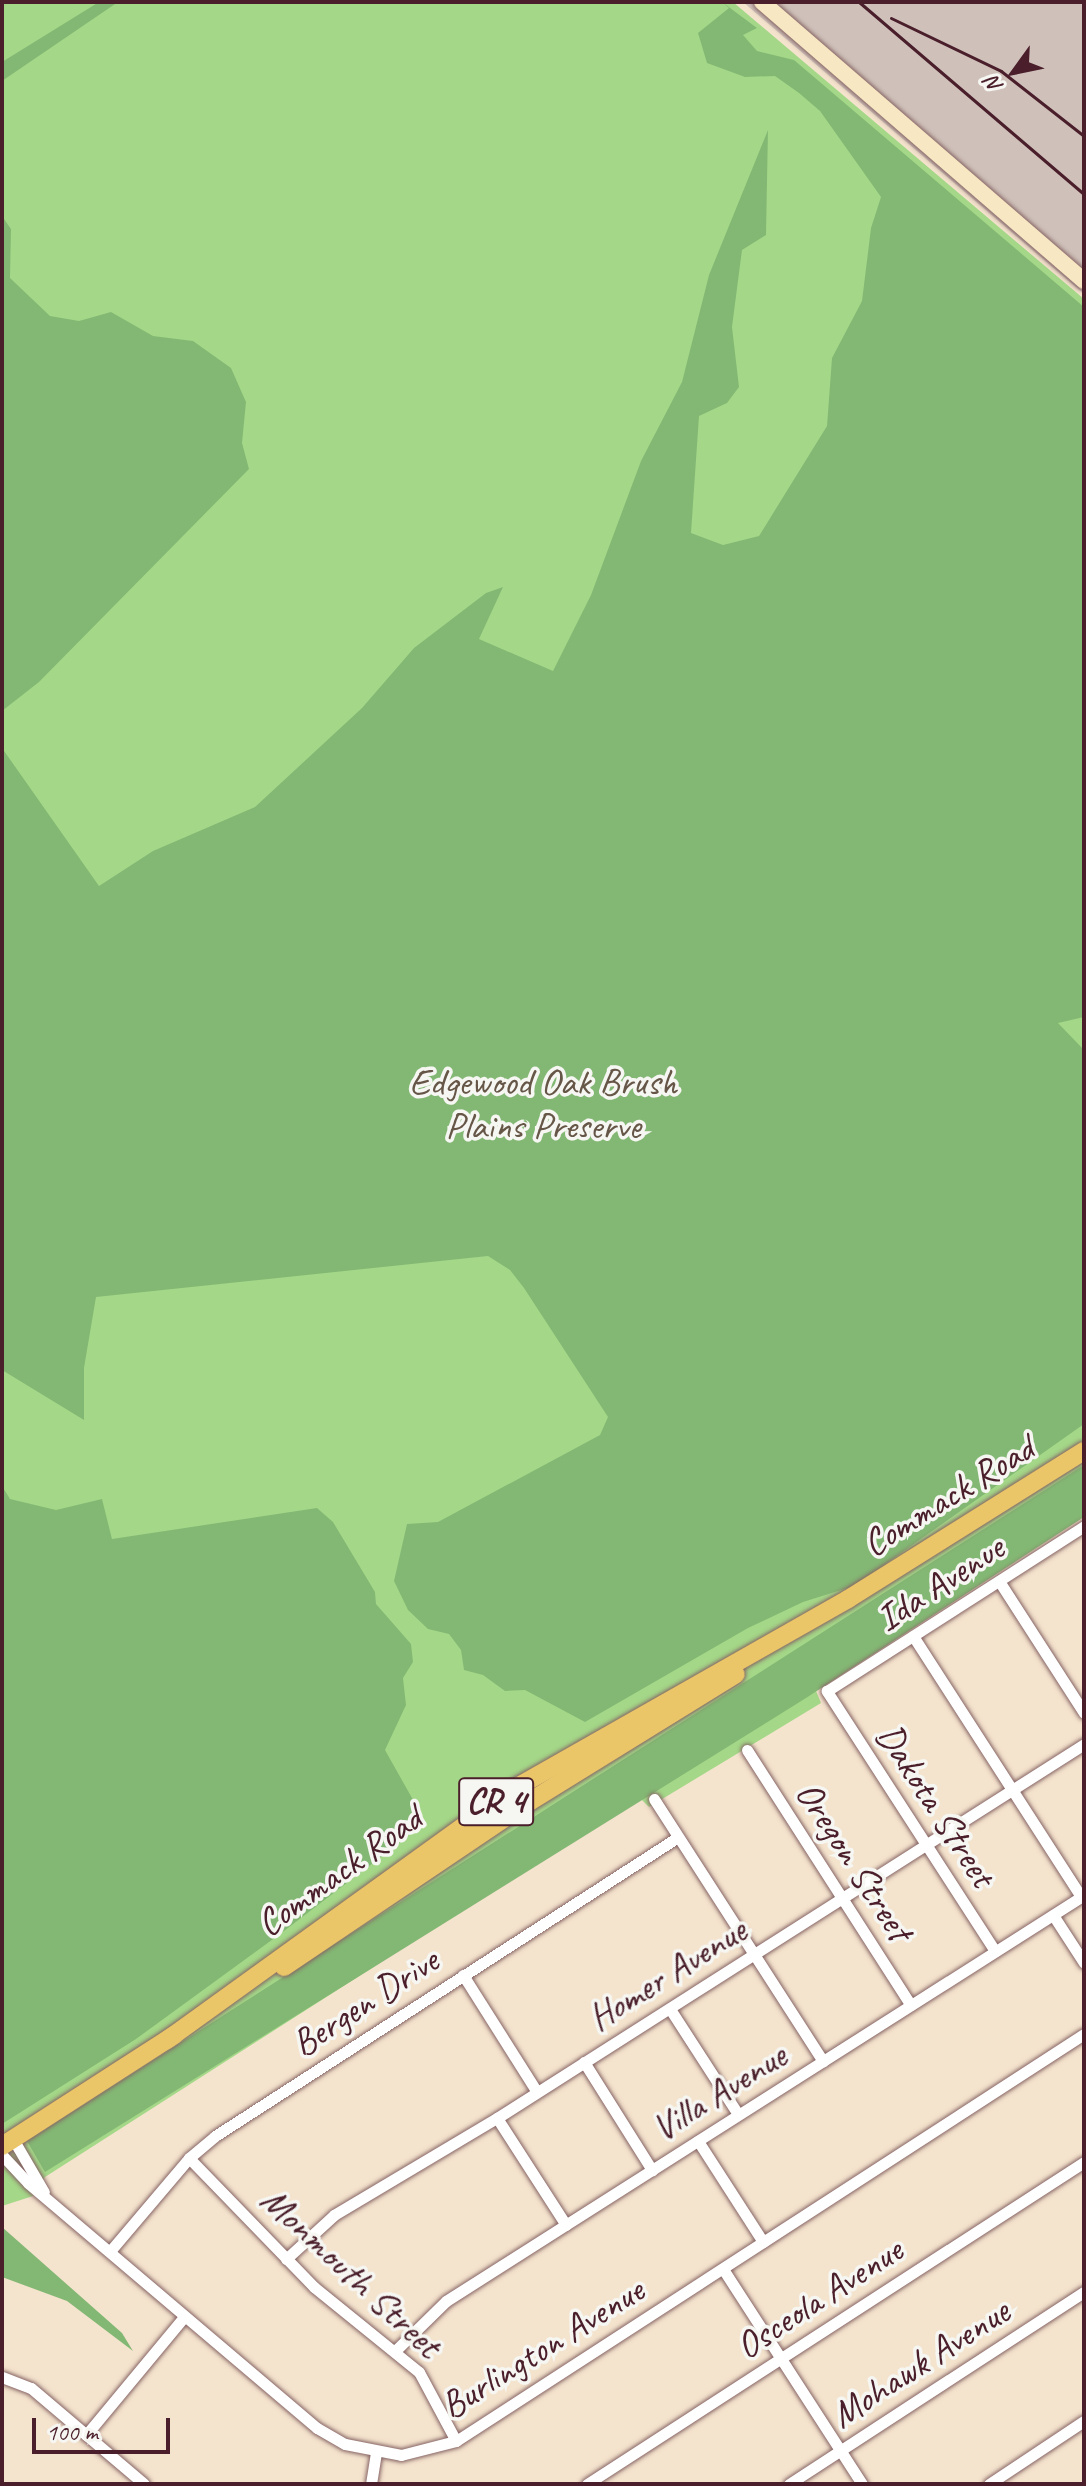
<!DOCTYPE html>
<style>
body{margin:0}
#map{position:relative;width:1086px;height:2486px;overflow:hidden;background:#f4e3cd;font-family:Caveat,sans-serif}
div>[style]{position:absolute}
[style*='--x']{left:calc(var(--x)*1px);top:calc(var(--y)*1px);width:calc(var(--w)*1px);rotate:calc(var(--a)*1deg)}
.industrial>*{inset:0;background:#cfc1ba}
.green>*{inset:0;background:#a4d888}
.forest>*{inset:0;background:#83b874}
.roads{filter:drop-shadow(0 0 2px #866464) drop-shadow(0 0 2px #866464)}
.street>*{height:11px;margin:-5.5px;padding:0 5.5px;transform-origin:5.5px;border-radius:5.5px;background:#fff}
.secondary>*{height:16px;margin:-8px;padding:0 8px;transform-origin:8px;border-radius:8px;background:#f7e8c3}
.primary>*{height:18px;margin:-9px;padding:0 9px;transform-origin:9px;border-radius:9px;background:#eac669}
.rail>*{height:3px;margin:-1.5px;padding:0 1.5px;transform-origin:1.5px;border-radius:1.5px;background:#4a1f2b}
span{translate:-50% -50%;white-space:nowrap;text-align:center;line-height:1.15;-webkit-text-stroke:7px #f6f6f2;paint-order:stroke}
.shield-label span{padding:2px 6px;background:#f6f6f2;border:2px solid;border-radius:6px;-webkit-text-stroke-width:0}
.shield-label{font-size:36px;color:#4a1f2b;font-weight:700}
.park-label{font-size:38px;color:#655647}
.street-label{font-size:38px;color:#4a1f2b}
.frame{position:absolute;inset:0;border:4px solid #4a1f2b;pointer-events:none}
.north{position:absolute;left:974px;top:32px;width:80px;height:80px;-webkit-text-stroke:6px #f6f6f2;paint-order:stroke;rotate:237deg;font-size:22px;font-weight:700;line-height:32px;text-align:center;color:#4a1f2b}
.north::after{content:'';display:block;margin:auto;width:28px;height:36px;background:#4a1f2b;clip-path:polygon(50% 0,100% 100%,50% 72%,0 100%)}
.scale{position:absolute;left:32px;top:2418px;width:138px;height:36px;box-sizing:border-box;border:4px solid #4a1f2b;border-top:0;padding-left:10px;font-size:24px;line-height:28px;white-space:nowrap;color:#4a1f2b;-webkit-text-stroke:6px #f6f6f2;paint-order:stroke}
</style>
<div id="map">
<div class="industrial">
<i style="clip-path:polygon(743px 2px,1084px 2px,1084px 294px)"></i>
</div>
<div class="green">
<i style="clip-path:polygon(2px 2px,733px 2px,1084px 299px,1084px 1512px,814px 1686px,821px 1703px,649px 1807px,639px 1797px,45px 2177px,33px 2196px,2px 2206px)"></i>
</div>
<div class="forest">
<i style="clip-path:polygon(99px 2px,118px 2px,2px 81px,2px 62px)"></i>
<i style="clip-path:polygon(722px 2px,757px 28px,743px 35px,757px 51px,794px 60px,1084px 307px,1084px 1017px,1058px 1023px,1084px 1050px,1084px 1424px,854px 1586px,803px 1602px,748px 1628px,585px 1722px,525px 1690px,505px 1691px,483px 1675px,464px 1670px,461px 1650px,449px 1634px,428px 1629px,408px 1610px,394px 1581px,407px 1524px,438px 1522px,600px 1435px,608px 1417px,524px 1288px,510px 1270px,488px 1256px,96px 1297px,84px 1368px,84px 1420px,2px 1370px,2px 748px,99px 886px,153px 851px,255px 807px,362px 708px,414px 648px,486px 593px,503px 587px,479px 639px,553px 671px,591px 595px,641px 461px,682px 382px,709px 275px,768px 130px,766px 235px,742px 250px,732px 327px,739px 387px,727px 403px,699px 416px,691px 533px,723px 545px,759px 536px,827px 426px,832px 358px,862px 301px,871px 228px,881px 197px,820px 111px,799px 93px,775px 76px,745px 77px,707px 63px,698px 33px,729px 8px)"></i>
<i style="clip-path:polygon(2px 216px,11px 229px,10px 278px,50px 316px,79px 321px,111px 312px,153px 336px,193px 341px,231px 368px,246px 402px,242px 443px,249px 469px,39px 682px,2px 711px)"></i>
<i style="clip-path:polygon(1084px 1465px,1084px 1517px,806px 1698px,45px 2172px,27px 2141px)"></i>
<i style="clip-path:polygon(2px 1486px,10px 1499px,56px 1510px,102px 1499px,112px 1539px,317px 1508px,333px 1522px,375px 1592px,376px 1604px,411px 1644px,413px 1662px,403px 1678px,406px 1705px,385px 1750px,421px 1814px,407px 1837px,280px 1934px,136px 2039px,2px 2124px)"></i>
<i style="clip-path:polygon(2px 2227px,122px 2333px,133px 2351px,67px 2301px,2px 2277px)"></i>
</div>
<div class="roads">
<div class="street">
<i style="--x:999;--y:1581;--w:157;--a:57.2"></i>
<i style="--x:913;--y:1636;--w:310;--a:57.2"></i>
<i style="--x:747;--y:1750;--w:303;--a:57.3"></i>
<i style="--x:654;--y:1799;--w:312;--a:57.2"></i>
<i style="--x:1053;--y:1915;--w:57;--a:57.1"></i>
<i style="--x:995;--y:1951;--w:310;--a:-122.9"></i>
<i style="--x:827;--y:1691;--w:305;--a:-32.7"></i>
<i style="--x:463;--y:1975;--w:138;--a:57.7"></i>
<i style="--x:670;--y:2009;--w:125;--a:57.1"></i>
<i style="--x:584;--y:2062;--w:128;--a:57.8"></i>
<i style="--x:497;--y:2118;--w:127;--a:57.2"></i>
<i style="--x:13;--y:2139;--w:61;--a:59.7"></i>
<i style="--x:698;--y:2141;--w:120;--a:57.2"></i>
<i style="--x:2;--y:2155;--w:38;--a:47"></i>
<i style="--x:28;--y:2183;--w:379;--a:40.3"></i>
<i style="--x:317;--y:2428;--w:32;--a:30"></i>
<i style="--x:345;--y:2444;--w:57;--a:11.1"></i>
<i style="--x:401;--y:2455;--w:57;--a:-14.3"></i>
<i style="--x:456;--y:2441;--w:748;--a:-32.95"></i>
<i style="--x:189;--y:2158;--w:180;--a:45.9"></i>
<i style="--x:314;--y:2287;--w:135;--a:39"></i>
<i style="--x:419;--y:2372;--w:78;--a:61.8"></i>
<i style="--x:111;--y:2250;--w:121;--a:-49.7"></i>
<i style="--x:189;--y:2158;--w:34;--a:-40"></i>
<i style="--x:215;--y:2136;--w:551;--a:-32.85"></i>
<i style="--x:286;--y:2259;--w:65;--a:-42.5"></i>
<i style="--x:334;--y:2215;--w:190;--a:-30.8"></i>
<i style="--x:497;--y:2118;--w:696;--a:-32.5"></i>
<i style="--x:723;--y:2269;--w:256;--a:57.1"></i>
<i style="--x:396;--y:2350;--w:70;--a:-44.4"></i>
<i style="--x:446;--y:2301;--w:756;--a:-32.47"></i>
<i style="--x:2;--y:2377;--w:31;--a:21"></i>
<i style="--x:31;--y:2388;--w:148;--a:40.3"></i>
<i style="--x:86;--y:2435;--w:153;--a:-50.3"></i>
<i style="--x:371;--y:2484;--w:30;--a:-81"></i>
<i style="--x:587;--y:2484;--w:592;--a:-32.94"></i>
<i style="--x:789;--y:2484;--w:352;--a:-33.1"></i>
<i style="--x:989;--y:2484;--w:114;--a:-33.6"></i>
</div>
<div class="secondary">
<i style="--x:762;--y:2;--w:426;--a:40.9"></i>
</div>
<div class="primary">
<i style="--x:284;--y:1967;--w:295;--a:-34"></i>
<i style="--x:529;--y:1802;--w:243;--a:-31.7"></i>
<i style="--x:167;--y:2040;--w:434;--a:-35.8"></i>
<i style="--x:519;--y:1786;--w:378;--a:-29.6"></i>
<i style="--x:848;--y:1599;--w:279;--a:-32.1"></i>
<i style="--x:2;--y:2146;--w:205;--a:-32.8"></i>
</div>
</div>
<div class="rail">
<i style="--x:859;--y:2;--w:296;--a:40.5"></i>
<i style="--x:891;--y:18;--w:122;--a:25.7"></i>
<i style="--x:1001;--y:71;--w:105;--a:38.1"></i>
</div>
<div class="shield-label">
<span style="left:496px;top:1802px">CR 4</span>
</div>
<div class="park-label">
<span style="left:543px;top:1104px">Edgewood Oak Brush<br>Plains Preserve</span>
</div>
<div class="street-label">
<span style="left:948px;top:1496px;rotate:-32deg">Commack Road</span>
<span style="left:940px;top:1583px;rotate:-33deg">Ida Avenue</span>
<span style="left:936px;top:1805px;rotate:57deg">Dakota Street</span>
<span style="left:854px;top:1861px;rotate:57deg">Oregon Street</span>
<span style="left:339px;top:1871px;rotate:-36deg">Commack Road</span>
<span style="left:667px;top:1974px;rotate:-32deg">Homer Avenue</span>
<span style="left:365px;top:2002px;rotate:-33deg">Bergen Drive</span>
<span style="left:719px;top:2092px;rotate:-32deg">Villa Avenue</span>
<span style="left:351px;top:2272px;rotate:43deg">Monmouth Street</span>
<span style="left:819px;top:2298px;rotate:-33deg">Osceola Avenue</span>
<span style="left:542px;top:2348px;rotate:-32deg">Burlington Avenue</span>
<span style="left:920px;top:2363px;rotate:-33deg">Mohawk Avenue</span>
</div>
<div class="frame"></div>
<div class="north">N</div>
<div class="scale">100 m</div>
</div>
